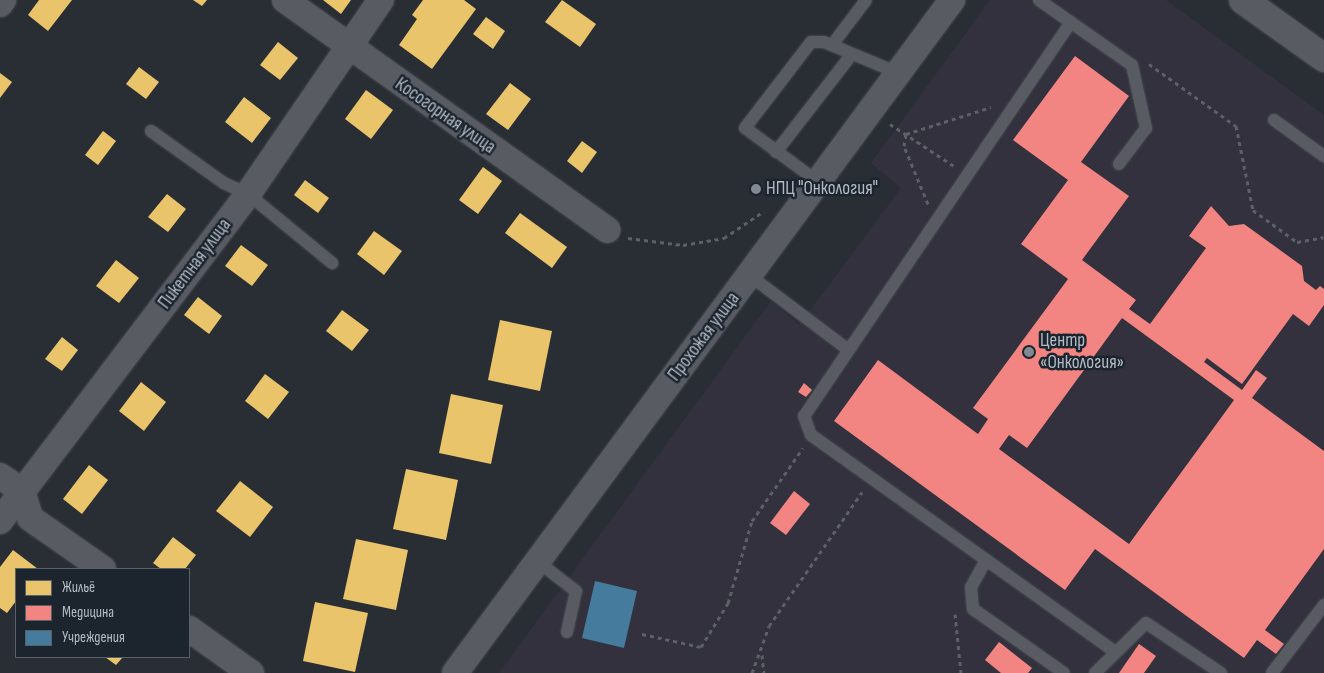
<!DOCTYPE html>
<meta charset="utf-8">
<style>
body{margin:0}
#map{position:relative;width:1324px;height:673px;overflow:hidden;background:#292e34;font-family:"Sofia Sans Condensed",sans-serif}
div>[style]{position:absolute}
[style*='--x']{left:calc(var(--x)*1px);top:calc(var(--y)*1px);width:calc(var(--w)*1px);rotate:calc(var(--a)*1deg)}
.medical>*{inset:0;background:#32313d}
.homes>*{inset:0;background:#e9c46a}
.health>*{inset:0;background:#f28482}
.public>*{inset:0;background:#457b9d}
.path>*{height:3px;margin-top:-1.5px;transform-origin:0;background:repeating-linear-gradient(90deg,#5c6166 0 4px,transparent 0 8px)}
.roads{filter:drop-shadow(0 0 1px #464a4f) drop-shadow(0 0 1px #464a4f)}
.service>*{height:12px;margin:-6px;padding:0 6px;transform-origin:6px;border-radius:6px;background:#585c62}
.minor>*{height:26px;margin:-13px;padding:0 13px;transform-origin:13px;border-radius:13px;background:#585c62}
.tertiary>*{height:28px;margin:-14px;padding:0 14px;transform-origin:14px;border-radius:14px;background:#585c62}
.dots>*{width:14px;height:14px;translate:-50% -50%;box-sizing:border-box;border:2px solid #1c242e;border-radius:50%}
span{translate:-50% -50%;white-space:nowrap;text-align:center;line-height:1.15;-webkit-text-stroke:5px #1c242e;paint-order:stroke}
.street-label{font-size:19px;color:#b2bac5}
.poi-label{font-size:19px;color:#b2bac5}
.left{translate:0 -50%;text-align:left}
.legend{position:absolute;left:15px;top:568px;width:175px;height:90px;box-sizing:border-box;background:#1c242e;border:1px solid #58606a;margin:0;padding:6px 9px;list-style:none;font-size:15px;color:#b2bac5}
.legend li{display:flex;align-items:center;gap:10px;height:25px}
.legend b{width:25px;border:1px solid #58606a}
</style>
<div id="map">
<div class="medical">
<i style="clip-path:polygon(990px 0,1166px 0,1324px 115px,1324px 673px,499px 673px,771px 301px,799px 325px,901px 188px,871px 163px)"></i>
</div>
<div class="homes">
<i style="clip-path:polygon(39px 0,72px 0,48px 31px,28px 15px)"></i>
<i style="clip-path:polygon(193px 0,207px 0,202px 6px)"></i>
<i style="clip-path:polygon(323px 0,351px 0,341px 14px)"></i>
<i style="clip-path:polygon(423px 0,464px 0,476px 9px,432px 69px,399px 45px,417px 19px,412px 15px)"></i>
<i style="clip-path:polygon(562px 0,596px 24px,580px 47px,545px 22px)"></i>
<i style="clip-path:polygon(486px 17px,505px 31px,493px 49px,473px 34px)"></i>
<i style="clip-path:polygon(278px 42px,298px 58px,280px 80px,260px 65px)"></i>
<i style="clip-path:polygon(139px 67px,159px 82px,146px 99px,126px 84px)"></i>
<i style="clip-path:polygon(0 73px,12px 82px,0 98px)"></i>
<i style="clip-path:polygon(510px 83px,531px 99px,508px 130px,486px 114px)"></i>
<i style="clip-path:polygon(366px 90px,393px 110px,371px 139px,345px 119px)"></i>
<i style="clip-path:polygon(244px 97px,271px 118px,252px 143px,225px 122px)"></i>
<i style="clip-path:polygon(103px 131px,116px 141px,98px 165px,85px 155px)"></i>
<i style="clip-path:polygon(582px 141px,597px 152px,582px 173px,567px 161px)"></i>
<i style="clip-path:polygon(483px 167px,502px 181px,478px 214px,459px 200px)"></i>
<i style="clip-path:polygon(305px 180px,329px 198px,318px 213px,294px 195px)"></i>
<i style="clip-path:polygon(167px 194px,186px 209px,168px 232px,148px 217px)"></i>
<i style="clip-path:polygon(520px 213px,567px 247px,552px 268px,505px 233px)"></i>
<i style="clip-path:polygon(374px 231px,402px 251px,384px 275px,357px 254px)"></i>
<i style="clip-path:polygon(241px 245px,268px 265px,252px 286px,225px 266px)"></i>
<i style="clip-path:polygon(116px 260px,139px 278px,119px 303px,96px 286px)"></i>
<i style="clip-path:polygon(198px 297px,222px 316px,209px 334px,184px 315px)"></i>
<i style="clip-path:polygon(342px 310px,369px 330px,352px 351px,326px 331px)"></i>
<i style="clip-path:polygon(500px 320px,552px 331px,540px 391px,488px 380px)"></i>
<i style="clip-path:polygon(62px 337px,78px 350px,62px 371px,45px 359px)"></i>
<i style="clip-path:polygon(265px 374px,289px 392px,268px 419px,245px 401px)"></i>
<i style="clip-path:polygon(141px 382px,166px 402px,144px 431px,119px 411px)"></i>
<i style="clip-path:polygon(451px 394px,503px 405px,491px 464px,439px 453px)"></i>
<i style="clip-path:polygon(89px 465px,108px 480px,82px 514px,63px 499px)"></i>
<i style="clip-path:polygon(406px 469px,458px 480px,446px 540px,393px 529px)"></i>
<i style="clip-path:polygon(240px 481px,273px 507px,250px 537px,216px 511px)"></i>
<i style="clip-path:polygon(173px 537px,196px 555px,185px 569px,161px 569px,153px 563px)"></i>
<i style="clip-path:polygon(356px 539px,408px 550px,396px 610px,343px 599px)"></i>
<i style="clip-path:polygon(13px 550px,38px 569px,16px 569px,16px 601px,7px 613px,0 608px,0 567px)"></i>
<i style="clip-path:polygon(315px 602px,368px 613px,355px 672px,303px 661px)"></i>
<i style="clip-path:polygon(105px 657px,123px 657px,116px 665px)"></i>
</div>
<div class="health">
<i style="clip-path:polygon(evenodd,1075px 56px,1129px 96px,1081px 162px,1129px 196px,1082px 260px,1136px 300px,1129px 309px,1150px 324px,1206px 248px,1189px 236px,1211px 206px,1229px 226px,1244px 224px,1302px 266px,1304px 281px,1316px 290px,1320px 286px,1324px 289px,1324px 305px,1309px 326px,1293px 314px,1242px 384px,1207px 358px,1204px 362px,1242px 390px,1256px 370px,1267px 378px,1252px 398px,1324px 451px,1324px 549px,1265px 630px,1284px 644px,1276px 654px,1257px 640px,1244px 658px,1095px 549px,1065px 590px,834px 421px,878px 360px,978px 434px,988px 419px,973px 408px,1068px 279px,1021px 244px,1068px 180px,1013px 140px,1075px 56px,1122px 318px,1234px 400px,1129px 544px,999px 449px,1009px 435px,1027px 448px,1122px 318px)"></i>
<i style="clip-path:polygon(804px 383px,812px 390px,806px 397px,798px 392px)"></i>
<i style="clip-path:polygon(794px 491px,810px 504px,786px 535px,770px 523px)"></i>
<i style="clip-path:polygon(999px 642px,1032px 668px,1028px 673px,1001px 673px,985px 660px)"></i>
<i style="clip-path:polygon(1139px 644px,1156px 656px,1144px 673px,1119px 673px)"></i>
</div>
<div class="public">
<i style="clip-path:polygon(595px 581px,637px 591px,624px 648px,582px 638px)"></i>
</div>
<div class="path">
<i style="--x:1149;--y:64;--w:107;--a:35.5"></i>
<i style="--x:1236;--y:126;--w:86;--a:78.6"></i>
<i style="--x:1253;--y:210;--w:54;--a:36"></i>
<i style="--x:1297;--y:242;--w:27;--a:-10"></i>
<i style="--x:890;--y:124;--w:77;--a:33.3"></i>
<i style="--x:928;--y:204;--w:63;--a:-112.5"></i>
<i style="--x:904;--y:146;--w:12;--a:-81"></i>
<i style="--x:906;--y:134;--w:89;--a:-17.6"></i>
<i style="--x:628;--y:238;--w:55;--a:7.3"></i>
<i style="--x:683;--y:245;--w:42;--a:-9.7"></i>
<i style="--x:724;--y:238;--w:48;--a:-34"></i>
<i style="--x:955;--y:614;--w:59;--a:84.2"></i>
<i style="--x:642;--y:634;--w:60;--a:12.4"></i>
<i style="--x:701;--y:647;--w:52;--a:-58.5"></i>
<i style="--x:728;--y:603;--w:85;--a:-73.7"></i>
<i style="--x:752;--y:521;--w:89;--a:-55.1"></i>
<i style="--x:762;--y:655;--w:18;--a:84"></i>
<i style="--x:752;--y:673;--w:50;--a:-70.1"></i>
<i style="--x:769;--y:626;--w:163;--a:-55.2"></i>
</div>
<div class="roads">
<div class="service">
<i style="--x:1039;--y:0;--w:113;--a:35"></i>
<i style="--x:1132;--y:65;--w:65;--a:77.5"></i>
<i style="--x:1146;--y:128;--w:45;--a:126.9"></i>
<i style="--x:1071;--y:22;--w:476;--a:124.1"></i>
<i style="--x:804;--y:416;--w:20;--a:70"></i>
<i style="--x:811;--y:435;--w:374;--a:35.5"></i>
<i style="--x:832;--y:45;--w:56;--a:-52.9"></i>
<i style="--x:1274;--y:120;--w:62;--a:35.8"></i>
<i style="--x:151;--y:131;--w:90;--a:35.5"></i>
<i style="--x:224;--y:183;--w:26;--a:25"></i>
<i style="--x:248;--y:194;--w:109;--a:39.4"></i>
<i style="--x:776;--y:152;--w:124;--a:-52.2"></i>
<i style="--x:817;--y:181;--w:89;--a:-143.6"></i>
<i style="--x:745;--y:128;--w:108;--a:-52.5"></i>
<i style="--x:811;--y:42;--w:13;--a:0"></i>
<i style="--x:824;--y:42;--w:78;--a:22.6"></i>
<i style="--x:749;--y:275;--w:121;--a:37"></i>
<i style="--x:537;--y:561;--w:49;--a:37.6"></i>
<i style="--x:576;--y:591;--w:42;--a:102.4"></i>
<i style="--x:985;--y:562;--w:29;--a:119"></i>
<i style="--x:971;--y:587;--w:22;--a:85"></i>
<i style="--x:973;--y:609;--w:111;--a:35.1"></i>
<i style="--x:1095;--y:673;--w:71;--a:-44.4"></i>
<i style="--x:1146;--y:623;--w:90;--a:33.7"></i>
<i style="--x:1272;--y:673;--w:86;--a:-52.6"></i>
</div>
<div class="minor">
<i style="--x:285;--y:0;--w:396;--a:35.5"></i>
<i style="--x:0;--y:4;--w:5;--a:-53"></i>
<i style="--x:0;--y:476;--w:27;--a:34"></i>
<i style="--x:22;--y:491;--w:28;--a:73"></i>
<i style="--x:30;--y:518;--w:89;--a:34.9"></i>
<i style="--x:0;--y:521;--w:410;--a:-52.8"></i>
<i style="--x:248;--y:194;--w:235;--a:-55.6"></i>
<i style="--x:189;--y:629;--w:76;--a:35.4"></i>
<i style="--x:455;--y:673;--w:837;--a:-53.55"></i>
</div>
<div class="tertiary">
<i style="--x:1243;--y:0;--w:100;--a:35.6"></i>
</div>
</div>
<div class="dots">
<i style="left:756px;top:189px;background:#828992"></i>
<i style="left:1029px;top:352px;background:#828992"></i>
</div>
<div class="street-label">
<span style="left:445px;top:116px;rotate:35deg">Косогорная улица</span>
<span style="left:195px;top:264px;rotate:-53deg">Пикетная улица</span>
<span style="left:704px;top:337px;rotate:-53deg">Прохожая улица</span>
</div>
<div class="poi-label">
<span class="left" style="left:766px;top:189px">НПЦ "Онкология"</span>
<span class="left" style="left:1040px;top:352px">Центр<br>«Онкология»</span>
</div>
<ul class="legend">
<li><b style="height:14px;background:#e9c46a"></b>Жильё</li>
<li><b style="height:14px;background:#f28482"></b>Медицина</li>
<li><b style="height:14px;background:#457b9d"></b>Учреждения</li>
</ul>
</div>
